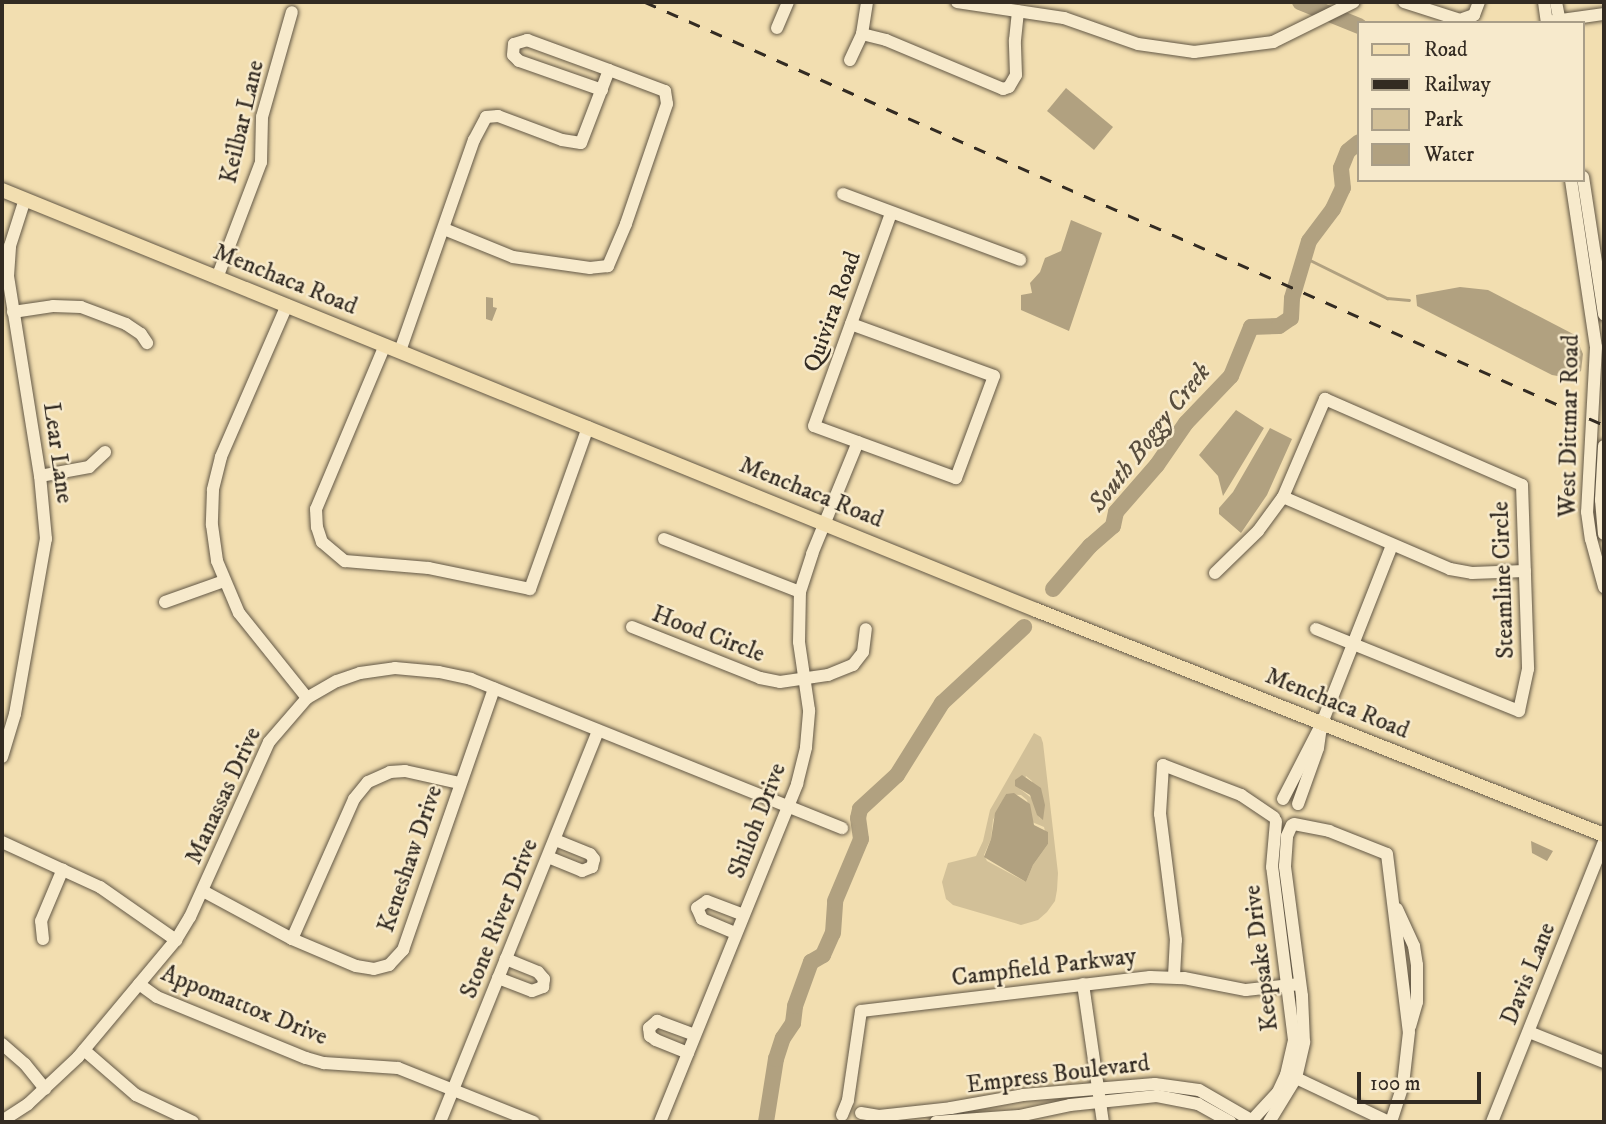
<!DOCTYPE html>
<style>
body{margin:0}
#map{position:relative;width:1606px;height:1124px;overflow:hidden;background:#f2deb0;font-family:"IM FELL DW Pica",serif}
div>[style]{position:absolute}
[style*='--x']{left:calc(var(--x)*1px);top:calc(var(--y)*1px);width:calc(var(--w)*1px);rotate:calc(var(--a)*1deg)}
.green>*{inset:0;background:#d2c098}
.water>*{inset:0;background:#b1a180}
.stream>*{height:2.5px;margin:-1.25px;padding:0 1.25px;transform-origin:1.25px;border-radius:1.25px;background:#b1a180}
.river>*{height:16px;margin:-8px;padding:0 8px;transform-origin:8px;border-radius:8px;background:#b1a180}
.roads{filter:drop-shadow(0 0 2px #635846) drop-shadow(0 0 2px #635846)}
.minor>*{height:12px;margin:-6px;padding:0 6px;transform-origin:6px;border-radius:6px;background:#f7eacc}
.major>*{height:14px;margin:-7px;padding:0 7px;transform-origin:7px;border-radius:7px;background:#f2deb0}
.rail>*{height:2.5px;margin-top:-1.25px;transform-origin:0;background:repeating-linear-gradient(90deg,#332b22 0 12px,transparent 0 24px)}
span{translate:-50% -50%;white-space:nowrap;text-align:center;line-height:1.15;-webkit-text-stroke:5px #f7eacc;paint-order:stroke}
.street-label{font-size:24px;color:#332b22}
.water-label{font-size:26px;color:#594e3e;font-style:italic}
.frame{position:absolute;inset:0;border:4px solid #332b22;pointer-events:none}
.legend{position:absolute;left:1357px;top:21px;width:228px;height:161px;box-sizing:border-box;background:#f7eacc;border:2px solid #a99e88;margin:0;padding:9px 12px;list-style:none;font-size:21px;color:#332b22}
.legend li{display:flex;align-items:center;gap:14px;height:35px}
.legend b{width:35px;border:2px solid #a99e88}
.scale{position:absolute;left:1357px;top:1072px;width:124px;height:32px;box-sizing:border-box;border:4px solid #332b22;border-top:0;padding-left:9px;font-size:21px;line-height:24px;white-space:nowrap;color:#332b22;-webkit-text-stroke:5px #f7eacc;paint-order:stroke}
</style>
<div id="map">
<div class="green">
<i style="clip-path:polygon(evenodd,1034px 733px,1041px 737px,1043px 743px,1058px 873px,1057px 890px,1055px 901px,1047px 912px,1038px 920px,1021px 925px,953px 905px,946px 899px,942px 882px,948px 863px,976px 856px,983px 841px,990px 810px,1034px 733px,1026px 776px,1032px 781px,1040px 820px,1034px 800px,1020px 789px,1026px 776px,1034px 733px,1006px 794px,1021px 795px,1027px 800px,1032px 822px,1044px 827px,1048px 844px,1033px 865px,1026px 882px,987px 861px,984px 855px,991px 839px,993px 820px,1006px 794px)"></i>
</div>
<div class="water">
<i style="clip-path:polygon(1066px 88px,1113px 127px,1094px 150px,1047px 111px)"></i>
<i style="clip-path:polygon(1071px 220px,1102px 233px,1069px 331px,1021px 310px,1021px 295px,1032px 293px,1030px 283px,1040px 272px,1045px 258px,1061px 251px)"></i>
<i style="clip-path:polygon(1460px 287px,1488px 290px,1575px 335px,1583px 354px,1581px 371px,1569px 378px,1552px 375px,1417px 306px,1416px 295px)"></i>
<i style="clip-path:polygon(486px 297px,493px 298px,493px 307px,497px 308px,492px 321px,486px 319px)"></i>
<i style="clip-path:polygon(1236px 410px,1264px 428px,1223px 496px,1218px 476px,1199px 455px)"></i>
<i style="clip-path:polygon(1270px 428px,1292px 439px,1267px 495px,1241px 533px,1219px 514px,1219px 508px,1233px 492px)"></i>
<i style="clip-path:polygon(1022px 775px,1041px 788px,1045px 805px,1043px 820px,1037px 815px,1030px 795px,1015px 786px,1015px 780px)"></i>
<i style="clip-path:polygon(1014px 793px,1030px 804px,1034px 825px,1048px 832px,1048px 844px,1033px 865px,1026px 882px,984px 857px,991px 839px,995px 813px,1006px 794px)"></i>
<i style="clip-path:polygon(1531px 841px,1553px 851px,1547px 861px,1532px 853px)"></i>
</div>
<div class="stream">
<i style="--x:1304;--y:257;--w:93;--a:26.3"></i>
<i style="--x:1387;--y:298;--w:22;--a:5"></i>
</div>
<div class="river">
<i style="--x:1300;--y:2;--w:64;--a:22.1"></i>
<i style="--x:1053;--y:589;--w:57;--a:-49.3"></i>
<i style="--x:1090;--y:546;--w:30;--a:-41"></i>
<i style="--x:1113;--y:526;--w:14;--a:-78"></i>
<i style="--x:1116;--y:512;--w:62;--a:-48.9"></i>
<i style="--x:1157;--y:465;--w:51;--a:-55.4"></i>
<i style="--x:1186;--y:423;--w:65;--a:-46.2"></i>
<i style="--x:1231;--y:376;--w:53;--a:-67.8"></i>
<i style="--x:1251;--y:327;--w:28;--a:-2"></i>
<i style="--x:1279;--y:326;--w:14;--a:-34"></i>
<i style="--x:1291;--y:318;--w:20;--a:-87"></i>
<i style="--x:1292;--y:298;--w:59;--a:-73.4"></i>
<i style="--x:1309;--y:241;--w:40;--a:-53"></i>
<i style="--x:1333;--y:209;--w:23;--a:-65"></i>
<i style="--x:1343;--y:188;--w:20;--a:-96"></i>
<i style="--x:1341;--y:168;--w:18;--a:-68"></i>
<i style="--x:1348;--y:151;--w:14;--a:-39"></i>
<i style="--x:766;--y:1122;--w:64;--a:-81"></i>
<i style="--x:776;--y:1059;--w:22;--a:-72"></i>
<i style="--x:783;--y:1038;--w:18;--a:-56"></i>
<i style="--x:793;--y:1023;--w:17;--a:-83"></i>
<i style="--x:795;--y:1006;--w:47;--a:-70"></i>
<i style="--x:811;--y:962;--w:14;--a:-30"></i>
<i style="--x:823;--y:955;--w:24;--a:-66"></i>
<i style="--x:833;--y:933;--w:32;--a:-86"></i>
<i style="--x:835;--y:901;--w:67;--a:-67.2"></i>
<i style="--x:861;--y:839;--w:21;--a:-98"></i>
<i style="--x:858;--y:818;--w:9;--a:-77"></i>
<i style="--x:860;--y:809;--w:50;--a:-42.6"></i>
<i style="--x:897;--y:775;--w:85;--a:-58"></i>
<i style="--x:942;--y:703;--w:112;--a:-42.8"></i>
</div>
<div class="roads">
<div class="minor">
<i style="--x:957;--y:2;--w:108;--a:8.5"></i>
<i style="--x:1064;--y:18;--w:78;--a:19.4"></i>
<i style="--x:1138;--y:44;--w:57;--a:8.1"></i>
<i style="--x:1194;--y:52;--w:80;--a:-7.2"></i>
<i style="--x:1273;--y:42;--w:90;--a:-26.3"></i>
<i style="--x:1404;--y:2;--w:59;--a:17.8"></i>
<i style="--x:1460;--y:20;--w:15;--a:-20"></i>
<i style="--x:1474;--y:15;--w:14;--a:-69"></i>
<i style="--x:1544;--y:2;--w:21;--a:82"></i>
<i style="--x:1556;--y:2;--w:21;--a:79"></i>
<i style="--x:1547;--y:22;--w:58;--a:-8"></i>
<i style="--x:777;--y:28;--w:28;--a:-67"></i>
<i style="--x:862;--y:34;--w:25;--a:14"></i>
<i style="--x:886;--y:40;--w:127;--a:22.7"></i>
<i style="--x:1003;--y:89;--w:6;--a:-18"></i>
<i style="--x:1009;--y:87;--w:14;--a:-60"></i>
<i style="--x:1016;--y:75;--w:35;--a:-92"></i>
<i style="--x:1015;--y:40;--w:29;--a:-84"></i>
<i style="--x:850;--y:60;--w:29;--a:-65"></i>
<i style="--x:862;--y:34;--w:32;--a:-81"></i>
<i style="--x:602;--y:90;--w:88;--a:-160.7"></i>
<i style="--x:519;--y:61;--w:8;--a:-135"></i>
<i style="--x:513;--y:55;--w:11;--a:-85"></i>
<i style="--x:514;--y:44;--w:14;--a:-17"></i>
<i style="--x:527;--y:40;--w:87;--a:20.1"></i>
<i style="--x:1583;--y:177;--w:139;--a:81.3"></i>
<i style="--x:1571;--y:180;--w:169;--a:81.5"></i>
<i style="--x:1596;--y:347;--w:165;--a:93.1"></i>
<i style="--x:1587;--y:512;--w:27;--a:82"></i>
<i style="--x:1591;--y:539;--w:50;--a:74.8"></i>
<i style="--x:843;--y:194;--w:189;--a:20.4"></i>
<i style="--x:217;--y:278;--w:124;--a:-69.2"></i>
<i style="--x:261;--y:162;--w:45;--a:-88.7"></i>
<i style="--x:262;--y:117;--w:109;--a:-74.1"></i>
<i style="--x:287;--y:305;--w:166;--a:113.5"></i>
<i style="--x:221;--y:457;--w:34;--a:104"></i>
<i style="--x:213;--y:490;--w:35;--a:92"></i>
<i style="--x:212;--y:525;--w:36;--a:82"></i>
<i style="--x:217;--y:561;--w:56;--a:67.1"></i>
<i style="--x:239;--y:613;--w:109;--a:51.3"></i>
<i style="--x:13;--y:312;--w:40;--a:-8.5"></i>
<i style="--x:53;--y:306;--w:28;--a:2"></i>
<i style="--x:81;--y:307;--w:48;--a:20.7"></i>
<i style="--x:126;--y:324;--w:18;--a:34"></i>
<i style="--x:141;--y:334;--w:11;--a:56"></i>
<i style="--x:851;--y:324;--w:152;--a:20"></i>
<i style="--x:994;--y:376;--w:109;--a:110.4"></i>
<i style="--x:956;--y:478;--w:151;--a:-159.9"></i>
<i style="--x:814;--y:426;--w:226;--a:-70.1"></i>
<i style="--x:385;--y:345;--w:178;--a:112.8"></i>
<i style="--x:316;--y:509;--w:18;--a:87"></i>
<i style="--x:317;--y:527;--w:16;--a:72"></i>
<i style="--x:322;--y:542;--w:30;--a:40"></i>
<i style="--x:345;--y:561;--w:84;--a:4.8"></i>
<i style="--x:429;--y:568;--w:103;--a:11.7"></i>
<i style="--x:530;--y:589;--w:172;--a:-70.3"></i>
<i style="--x:400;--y:351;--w:224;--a:-70.7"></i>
<i style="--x:474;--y:140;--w:26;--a:-62"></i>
<i style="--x:486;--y:117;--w:12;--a:-5"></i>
<i style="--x:498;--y:116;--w:68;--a:20.6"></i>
<i style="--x:562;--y:140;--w:19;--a:9"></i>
<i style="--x:581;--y:143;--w:78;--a:-69"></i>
<i style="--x:609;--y:70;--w:60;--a:20.6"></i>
<i style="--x:665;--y:91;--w:13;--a:81"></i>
<i style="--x:667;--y:104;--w:127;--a:108.9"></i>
<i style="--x:626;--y:224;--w:46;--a:113.2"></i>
<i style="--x:608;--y:266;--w:18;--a:174"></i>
<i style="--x:590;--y:268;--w:78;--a:-171.9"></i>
<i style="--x:513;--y:257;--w:74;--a:-157.9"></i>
<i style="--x:1604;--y:446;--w:54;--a:93.2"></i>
<i style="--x:1601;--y:500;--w:34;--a:85"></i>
<i style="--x:40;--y:476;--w:50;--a:-10.4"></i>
<i style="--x:89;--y:467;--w:22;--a:-43"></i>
<i style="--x:1283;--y:497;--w:182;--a:23.3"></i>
<i style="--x:1450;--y:569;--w:22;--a:10"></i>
<i style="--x:1472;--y:573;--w:53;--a:-2.2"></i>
<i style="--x:664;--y:539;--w:146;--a:21.3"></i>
<i style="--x:1215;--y:573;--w:60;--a:-44.3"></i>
<i style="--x:1258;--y:531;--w:42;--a:-53.7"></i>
<i style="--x:1283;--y:497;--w:107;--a:-66.8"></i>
<i style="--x:1325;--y:399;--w:215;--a:23.6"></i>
<i style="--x:1522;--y:485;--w:184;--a:88.1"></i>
<i style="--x:1528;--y:669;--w:43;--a:102.1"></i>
<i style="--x:1519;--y:711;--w:219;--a:-158"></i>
<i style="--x:165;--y:602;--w:63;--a:-19.6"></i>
<i style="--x:632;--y:627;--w:138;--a:21.7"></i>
<i style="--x:760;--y:678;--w:20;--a:11"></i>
<i style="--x:780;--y:682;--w:49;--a:-8.3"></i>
<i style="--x:828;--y:675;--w:27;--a:-22"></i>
<i style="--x:853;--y:665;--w:16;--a:-52"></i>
<i style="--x:863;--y:652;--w:23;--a:-83"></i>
<i style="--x:2;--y:757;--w:45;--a:-73.2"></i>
<i style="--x:15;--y:714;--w:178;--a:-80"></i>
<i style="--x:46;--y:539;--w:63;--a:-95.4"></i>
<i style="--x:40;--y:476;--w:203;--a:-99.1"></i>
<i style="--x:8;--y:276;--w:30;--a:-86"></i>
<i style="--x:10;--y:246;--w:49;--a:-72.3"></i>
<i style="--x:1283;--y:799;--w:85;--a:-62.8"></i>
<i style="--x:1322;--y:723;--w:191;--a:-68.5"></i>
<i style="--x:1298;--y:804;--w:59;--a:-70.3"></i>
<i style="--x:1318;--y:748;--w:22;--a:-82"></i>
<i style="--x:1294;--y:824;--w:36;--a:11"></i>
<i style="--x:1329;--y:831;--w:62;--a:21.6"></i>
<i style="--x:1387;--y:854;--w:179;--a:83"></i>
<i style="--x:1409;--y:1032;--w:53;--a:96.5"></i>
<i style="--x:1403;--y:1085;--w:39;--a:108"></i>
<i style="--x:2;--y:842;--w:108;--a:24.7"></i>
<i style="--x:100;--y:887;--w:93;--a:34.9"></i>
<i style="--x:548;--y:857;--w:37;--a:22"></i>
<i style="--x:582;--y:871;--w:11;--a:-22"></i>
<i style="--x:592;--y:867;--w:8;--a:-76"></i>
<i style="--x:594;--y:859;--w:6;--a:-129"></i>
<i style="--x:590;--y:854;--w:38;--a:-158"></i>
<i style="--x:203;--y:891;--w:101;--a:28.3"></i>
<i style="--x:292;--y:939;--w:69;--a:22.9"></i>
<i style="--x:356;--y:966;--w:18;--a:9"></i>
<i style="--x:374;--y:969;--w:16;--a:-15"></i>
<i style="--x:389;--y:965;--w:21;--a:-47"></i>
<i style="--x:403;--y:950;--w:277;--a:-70.8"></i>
<i style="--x:1397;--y:909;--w:41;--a:65.3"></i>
<i style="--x:1414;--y:946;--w:19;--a:81"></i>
<i style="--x:1417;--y:965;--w:37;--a:90"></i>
<i style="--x:1417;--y:1002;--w:25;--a:106"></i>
<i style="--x:735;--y:933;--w:36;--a:-157"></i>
<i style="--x:702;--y:919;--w:12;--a:-114"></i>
<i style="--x:697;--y:908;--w:12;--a:-35"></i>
<i style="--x:707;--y:901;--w:39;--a:21"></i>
<i style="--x:43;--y:939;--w:18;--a:-96"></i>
<i style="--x:41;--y:921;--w:56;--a:-67.1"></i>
<i style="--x:292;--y:939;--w:153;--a:-66.1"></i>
<i style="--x:354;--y:799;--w:22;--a:-51"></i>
<i style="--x:368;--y:782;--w:24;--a:-24"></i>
<i style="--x:390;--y:772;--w:15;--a:-4"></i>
<i style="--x:405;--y:771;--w:55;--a:12.5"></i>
<i style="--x:1174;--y:976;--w:36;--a:-87"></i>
<i style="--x:1176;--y:940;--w:127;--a:-97.2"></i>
<i style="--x:1160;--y:814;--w:49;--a:-86.5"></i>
<i style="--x:1163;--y:765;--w:84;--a:21"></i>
<i style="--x:1241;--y:795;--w:40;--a:34"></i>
<i style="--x:498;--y:978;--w:36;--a:21"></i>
<i style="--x:532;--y:991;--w:12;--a:-20"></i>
<i style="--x:543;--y:987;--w:8;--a:-83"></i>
<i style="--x:544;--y:979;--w:9;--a:-131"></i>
<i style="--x:538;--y:972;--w:35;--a:-158"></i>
<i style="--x:139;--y:984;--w:22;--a:36"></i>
<i style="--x:157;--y:997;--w:161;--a:22.3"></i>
<i style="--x:306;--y:1058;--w:19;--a:16"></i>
<i style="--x:324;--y:1063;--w:74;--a:3.9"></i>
<i style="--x:398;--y:1068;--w:146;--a:21.7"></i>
<i style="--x:1083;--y:984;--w:139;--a:81.8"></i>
<i style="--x:1529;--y:1032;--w:81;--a:21.8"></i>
<i style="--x:2;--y:1044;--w:30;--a:41"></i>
<i style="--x:25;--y:1064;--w:32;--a:51"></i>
<i style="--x:84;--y:1050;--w:69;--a:40.9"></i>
<i style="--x:136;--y:1095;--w:63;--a:25.3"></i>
<i style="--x:688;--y:1053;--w:35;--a:-158"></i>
<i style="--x:656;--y:1040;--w:7;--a:-146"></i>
<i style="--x:650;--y:1036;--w:8;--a:-97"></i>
<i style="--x:649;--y:1028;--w:11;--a:-41"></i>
<i style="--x:657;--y:1021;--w:40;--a:20.2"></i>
<i style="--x:1296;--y:1078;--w:103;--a:25.3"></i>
<i style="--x:861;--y:1113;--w:18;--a:9"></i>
<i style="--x:879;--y:1116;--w:72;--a:-6.3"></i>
<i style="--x:951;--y:1108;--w:73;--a:-10.2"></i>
<i style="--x:1023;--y:1095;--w:132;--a:-4.8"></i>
<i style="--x:1155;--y:1084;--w:44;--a:7.8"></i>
<i style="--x:1199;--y:1090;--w:60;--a:30"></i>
<i style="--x:842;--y:1115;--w:16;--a:-68"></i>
<i style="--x:848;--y:1100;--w:90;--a:-81.7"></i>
<i style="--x:861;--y:1011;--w:291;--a:-6.7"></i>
<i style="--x:1150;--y:977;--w:34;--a:2"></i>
<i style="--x:1184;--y:978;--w:63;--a:11"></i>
<i style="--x:1246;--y:990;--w:54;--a:-6.3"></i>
<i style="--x:1253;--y:1119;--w:37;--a:-47"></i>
<i style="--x:1278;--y:1092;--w:19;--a:-65"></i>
<i style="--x:1286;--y:1075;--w:36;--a:-77"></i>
<i style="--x:1294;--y:1040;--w:174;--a:-97.2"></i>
<i style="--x:1272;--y:867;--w:46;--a:-85"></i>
<i style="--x:2;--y:1121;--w:31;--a:-33"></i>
<i style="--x:28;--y:1104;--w:69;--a:-43.2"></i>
<i style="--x:78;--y:1057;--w:153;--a:-50.1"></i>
<i style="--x:176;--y:940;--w:27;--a:-59"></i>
<i style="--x:190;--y:917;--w:192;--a:-65.7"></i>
<i style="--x:269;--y:742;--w:58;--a:-49.2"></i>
<i style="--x:307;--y:698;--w:34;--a:-30"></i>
<i style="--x:337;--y:681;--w:24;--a:-19"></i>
<i style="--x:360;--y:673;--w:35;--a:-8"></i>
<i style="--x:395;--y:668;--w:44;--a:5.2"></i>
<i style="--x:439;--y:672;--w:33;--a:12"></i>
<i style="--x:471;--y:679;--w:400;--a:21.9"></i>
<i style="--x:440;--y:1122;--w:422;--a:-68"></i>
<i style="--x:660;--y:1122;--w:365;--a:-67.9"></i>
<i style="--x:797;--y:784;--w:38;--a:-76"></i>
<i style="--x:806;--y:747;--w:37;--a:-85"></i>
<i style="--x:809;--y:710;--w:69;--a:-98.4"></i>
<i style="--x:799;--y:642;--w:50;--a:-88.9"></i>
<i style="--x:800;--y:592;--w:40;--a:-72"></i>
<i style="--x:812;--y:554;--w:121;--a:-67.7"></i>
<i style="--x:936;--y:1122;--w:83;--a:-4.1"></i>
<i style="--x:1019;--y:1116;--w:52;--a:-12.2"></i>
<i style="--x:1070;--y:1105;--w:87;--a:-5.9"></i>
<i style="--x:1157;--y:1096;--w:42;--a:11"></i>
<i style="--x:1198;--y:1104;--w:37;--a:29"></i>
<i style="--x:1269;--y:1122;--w:52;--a:-58.5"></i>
<i style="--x:1296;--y:1078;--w:37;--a:-77"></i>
<i style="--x:1304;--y:1042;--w:46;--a:-92.5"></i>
<i style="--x:1302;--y:996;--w:131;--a:-97.5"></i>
<i style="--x:1285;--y:866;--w:30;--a:-86"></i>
<i style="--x:1287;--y:836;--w:12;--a:-66"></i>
<i style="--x:1492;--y:1122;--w:302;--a:-68.2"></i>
</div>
<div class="major">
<i style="--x:2;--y:190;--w:1116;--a:22.11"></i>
<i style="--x:1036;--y:610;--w:611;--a:21.61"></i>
</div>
</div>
<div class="rail">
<i style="--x:645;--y:2;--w:1048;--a:23.8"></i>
</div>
<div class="street-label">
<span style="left:243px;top:122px;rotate:-77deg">Keilbar Lane</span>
<span style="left:285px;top:280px;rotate:22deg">Menchaca Road</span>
<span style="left:833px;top:312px;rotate:-70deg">Quivira Road</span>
<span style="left:1570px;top:426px;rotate:-89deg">West Dittmar Road</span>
<span style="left:57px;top:453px;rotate:82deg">Lear Lane</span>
<span style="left:811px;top:493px;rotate:22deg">Menchaca Road</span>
<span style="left:1504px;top:580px;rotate:-92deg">Steamline Circle</span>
<span style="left:708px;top:635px;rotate:21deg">Hood Circle</span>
<span style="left:1337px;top:704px;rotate:22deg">Menchaca Road</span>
<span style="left:224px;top:796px;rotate:-65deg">Manassas Drive</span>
<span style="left:758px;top:821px;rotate:-69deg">Shiloh Drive</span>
<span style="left:411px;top:859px;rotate:-71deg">Keneshaw Drive</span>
<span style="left:500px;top:919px;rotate:-68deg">Stone River Drive</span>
<span style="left:1262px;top:958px;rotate:-97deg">Keepsake Drive</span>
<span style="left:1044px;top:968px;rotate:-7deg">Campfield Parkway</span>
<span style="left:1529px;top:974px;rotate:-68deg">Davis Lane</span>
<span style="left:244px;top:1006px;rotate:22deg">Appomattox Drive</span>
<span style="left:1058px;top:1075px;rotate:-7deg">Empress Boulevard</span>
</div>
<div class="water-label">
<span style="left:1150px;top:438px;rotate:-52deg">South Boggy Creek</span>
</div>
<div class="frame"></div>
<ul class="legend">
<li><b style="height:9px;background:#f2deb0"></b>Road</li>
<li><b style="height:9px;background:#332b22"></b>Railway</li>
<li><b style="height:19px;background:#d2c098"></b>Park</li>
<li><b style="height:19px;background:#b1a180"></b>Water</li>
</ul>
<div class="scale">100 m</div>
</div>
